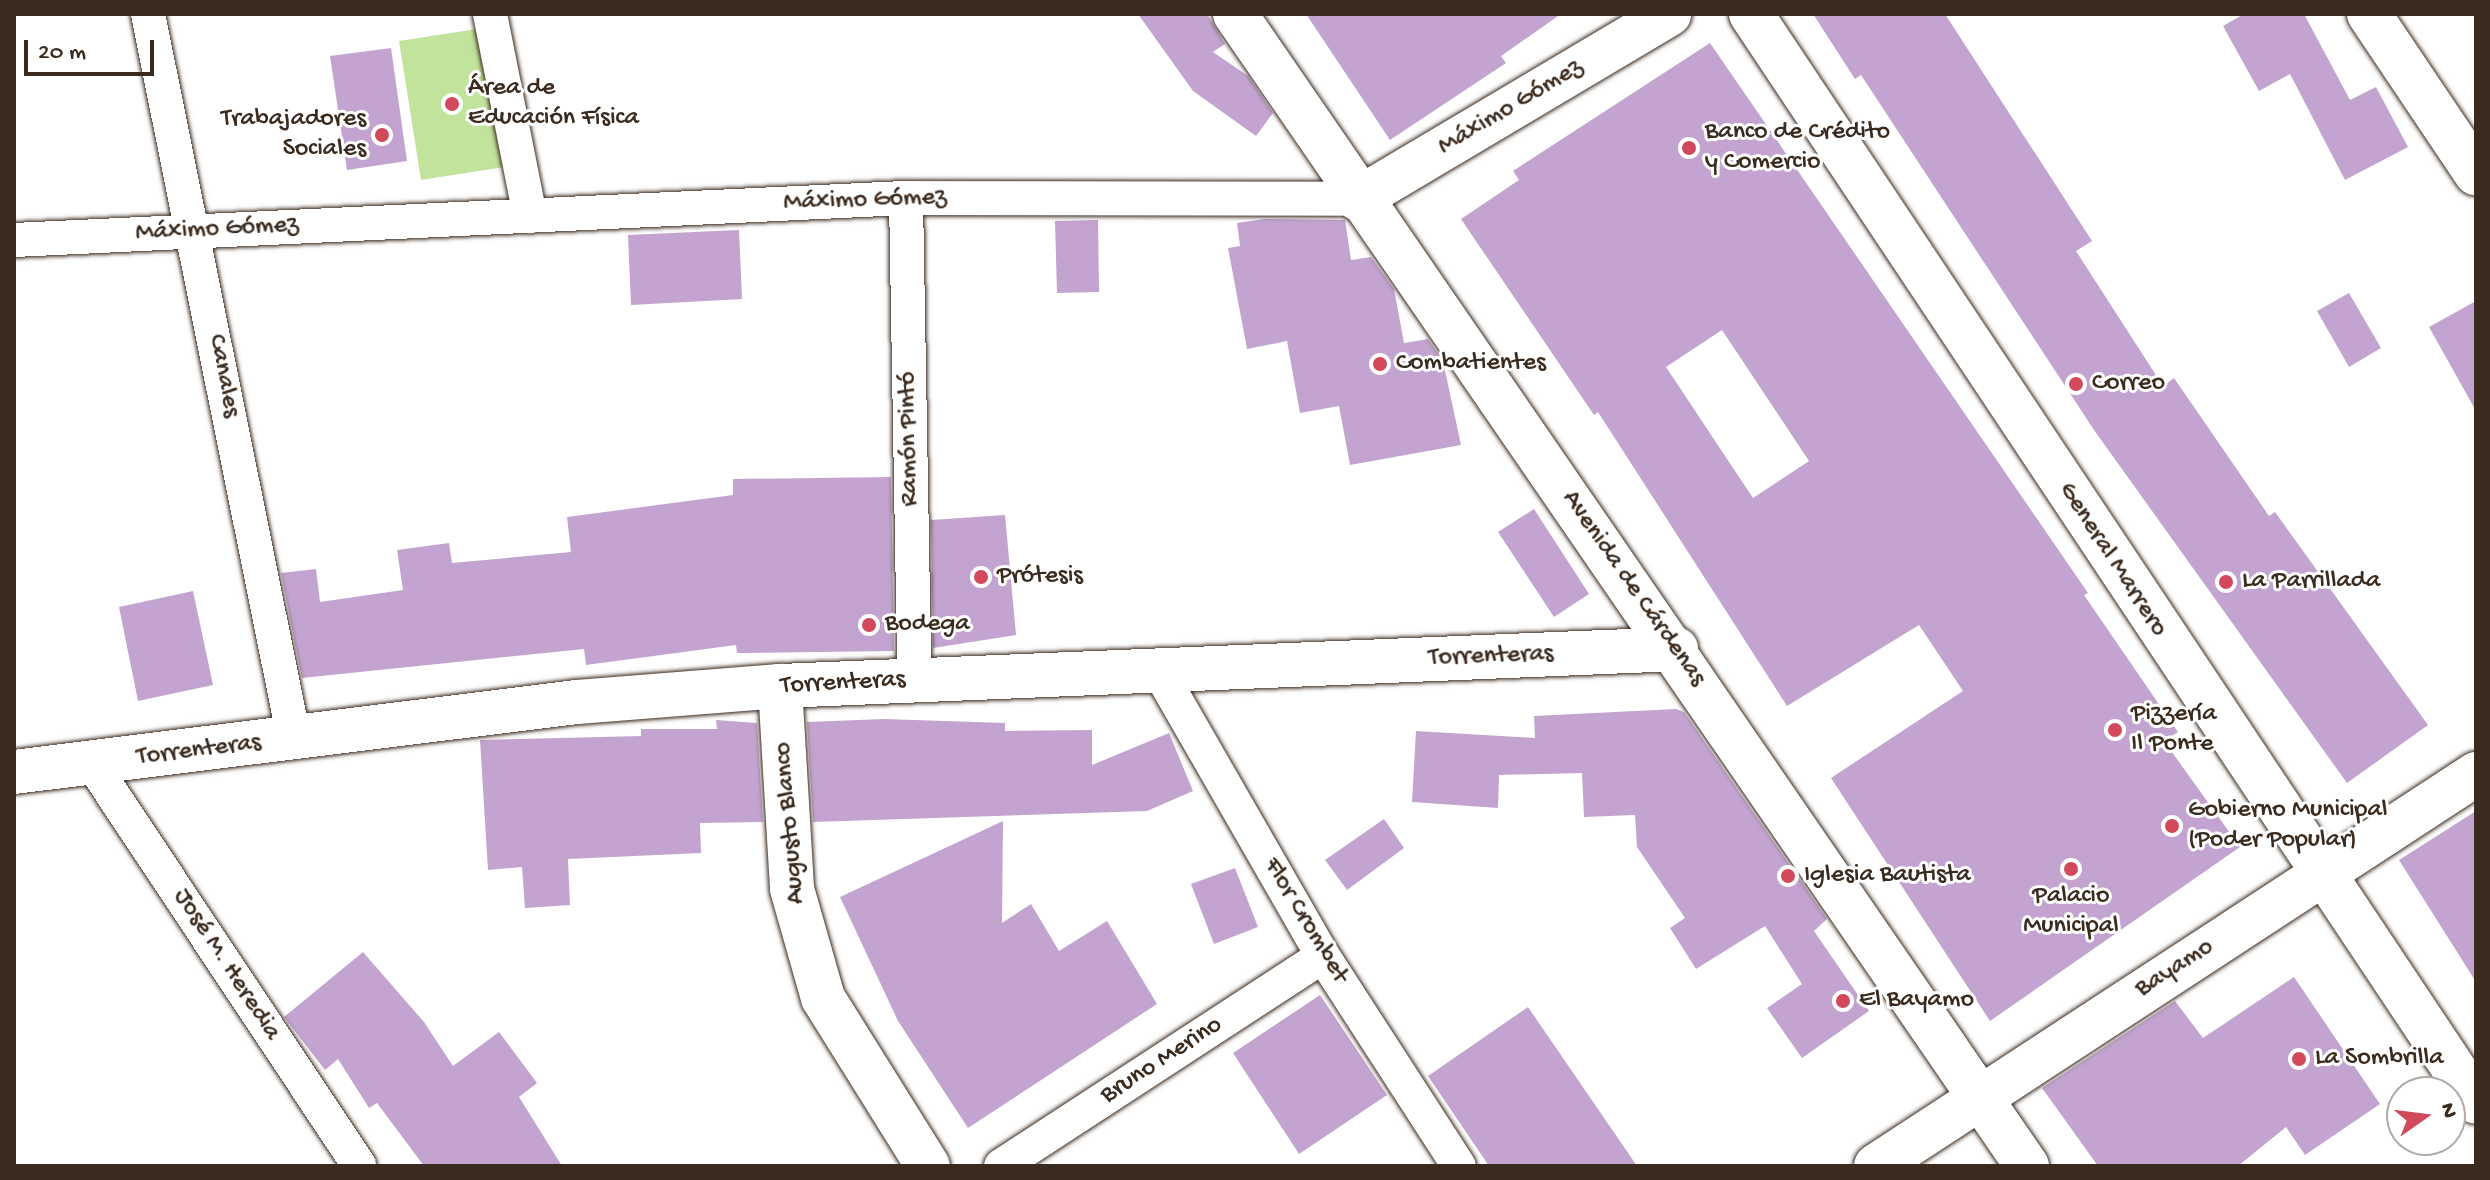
<!DOCTYPE html>
<meta charset="utf-8">
<style>
body{margin:0}
#map{position:relative;width:2490px;height:1180px;overflow:hidden;background:#fff;font-family:"Gochi Hand",sans-serif}
div>[style]{position:absolute}
[style*='--x']{left:calc(var(--x)*1px);top:calc(var(--y)*1px);width:calc(var(--w)*1px);rotate:calc(var(--a)*1deg)}
.green>*{inset:0;background:#c2e39c}
.building>*{inset:0;background:#c3a4d0}
.roads{filter:drop-shadow(0 0 2px #3b2a1e) drop-shadow(0 0 2px #3b2a1e)}
.street>*{height:34px;margin:-17px;padding:0 17px;transform-origin:17px;border-radius:17px;background:#fff}
.secondary>*{height:44px;margin:-22px;padding:0 22px;transform-origin:22px;border-radius:22px;background:#fff}
.dots>*{width:22px;height:22px;translate:-50% -50%;box-sizing:border-box;border:4px solid #fff;border-radius:50%}
span{translate:-50% -50%;white-space:nowrap;text-align:center;line-height:1.15;-webkit-text-stroke:6px #fff;paint-order:stroke}
.poi-label{font-size:26px;color:#3b2a1e}
.left{translate:0 -50%;text-align:left}
.right{translate:-100% -50%;text-align:right}
.street-label{font-size:26px;color:#3b2a1e}
.frame{position:absolute;inset:0;border:16px solid #3b2a1e;pointer-events:none}
.north{position:absolute;left:2386px;top:1076px;width:80px;height:80px;box-sizing:border-box;background:#fff;border:2px solid #b1aaa5;border-radius:50%;rotate:76deg;font-size:22px;font-weight:700;line-height:32px;text-align:center;color:#3b2a1e}
.north::after{content:'';display:block;margin:auto;width:28px;height:36px;background:#d1495b;clip-path:polygon(50% 0,100% 100%,50% 72%,0 100%)}
.scale{position:absolute;left:24px;top:40px;width:130px;height:36px;box-sizing:border-box;border:4px solid #3b2a1e;border-top:0;padding-left:10px;font-size:24px;line-height:28px;white-space:nowrap;color:#3b2a1e;-webkit-text-stroke:6px #fff;paint-order:stroke}
</style>
<div id="map">
<div class="green">
<i style="clip-path:polygon(483px 28px,504px 167px,421px 180px,399px 41px)"></i>
</div>
<div class="building">
<i style="clip-path:polygon(1138px 14px,1207px 14px,1225px 44px,1213px 52px,1248px 76px,1273px 113px,1256px 136px,1193px 91px)"></i>
<i style="clip-path:polygon(1306px 14px,1561px 14px,1501px 56px,1506px 63px,1390px 140px)"></i>
<i style="clip-path:polygon(1813px 14px,1945px 14px,2092px 241px,2076px 251px,2163px 386px,2174px 378px,2269px 516px,2275px 512px,2428px 725px,2347px 783px,2094px 430px,1861px 75px,1855px 79px)"></i>
<i style="clip-path:polygon(2244px 14px,2304px 14px,2350px 100px,2376px 87px,2408px 147px,2345px 180px,2290px 74px,2259px 91px,2223px 26px)"></i>
<i style="clip-path:polygon(evenodd,1710px 43px,2088px 593px,2084px 595px,2178px 732px,2164px 741px,2240px 847px,1990px 1021px,1831px 778px,1963px 691px,1919px 625px,1787px 706px,1598px 412px,1594px 415px,1461px 219px,1519px 180px,1513px 171px,1710px 43px,1722px 330px,1809px 461px,1753px 498px,1666px 367px,1722px 330px)"></i>
<i style="clip-path:polygon(391px 48px,407px 161px,347px 170px,330px 56px)"></i>
<i style="clip-path:polygon(1265px 219px,1345px 220px,1351px 260px,1371px 257px,1394px 289px,1404px 343px,1428px 339px,1443px 361px,1461px 445px,1350px 465px,1339px 406px,1300px 413px,1287px 341px,1247px 349px,1228px 248px,1240px 246px,1237px 223px)"></i>
<i style="clip-path:polygon(1098px 220px,1099px 292px,1057px 293px,1055px 221px)"></i>
<i style="clip-path:polygon(739px 230px,742px 299px,631px 305px,628px 235px)"></i>
<i style="clip-path:polygon(2349px 293px,2381px 348px,2349px 367px,2317px 311px)"></i>
<i style="clip-path:polygon(2476px 301px,2476px 411px,2429px 327px)"></i>
<i style="clip-path:polygon(891px 477px,894px 651px,737px 653px,736px 645px,586px 665px,584px 649px,302px 678px,281px 573px,316px 569px,320px 602px,403px 590px,397px 550px,449px 543px,452px 563px,571px 552px,567px 517px,733px 495px,733px 479px)"></i>
<i style="clip-path:polygon(1534px 509px,1589px 594px,1554px 617px,1498px 532px)"></i>
<i style="clip-path:polygon(1005px 515px,1016px 635px,933px 648px,931px 520px)"></i>
<i style="clip-path:polygon(193px 591px,213px 685px,138px 701px,119px 607px)"></i>
<i style="clip-path:polygon(1676px 709px,1684px 712px,1827px 919px,1814px 931px,1869px 1011px,1802px 1058px,1767px 1008px,1802px 984px,1765px 926px,1696px 969px,1670px 928px,1685px 918px,1637px 847px,1635px 815px,1584px 817px,1582px 773px,1499px 775px,1498px 808px,1412px 802px,1416px 731px,1535px 738px,1534px 716px)"></i>
<i style="clip-path:polygon(884px 719px,1005px 723px,1005px 731px,1092px 730px,1092px 765px,1169px 733px,1193px 791px,1147px 811px,813px 822px,807px 722px)"></i>
<i style="clip-path:polygon(716px 720px,757px 723px,763px 822px,700px 823px,701px 853px,568px 859px,570px 905px,525px 908px,522px 867px,488px 870px,480px 740px,641px 736px,641px 729px,717px 729px)"></i>
<i style="clip-path:polygon(2476px 811px,2476px 982px,2399px 860px)"></i>
<i style="clip-path:polygon(1384px 819px,1404px 848px,1347px 890px,1325px 860px)"></i>
<i style="clip-path:polygon(1003px 821px,1002px 923px,1031px 904px,1059px 951px,1107px 921px,1157px 1004px,968px 1128px,898px 1021px,840px 897px)"></i>
<i style="clip-path:polygon(1235px 868px,1258px 927px,1214px 944px,1191px 884px)"></i>
<i style="clip-path:polygon(363px 952px,424px 1022px,453px 1066px,499px 1032px,537px 1083px,519px 1097px,562px 1166px,424px 1166px,377px 1103px,369px 1108px,338px 1059px,325px 1070px,284px 1017px)"></i>
<i style="clip-path:polygon(2294px 977px,2380px 1104px,2305px 1155px,2286px 1127px,2238px 1166px,2098px 1166px,2042px 1088px,2175px 1001px,2203px 1038px)"></i>
<i style="clip-path:polygon(1320px 995px,1387px 1095px,1299px 1154px,1233px 1053px)"></i>
<i style="clip-path:polygon(1528px 1007px,1637px 1166px,1489px 1166px,1428px 1076px)"></i>
</div>
<div class="roads">
<div class="street">
<i style="--x:148;--y:14;--w:740;--a:78.61"></i>
<i style="--x:490;--y:14;--w:206;--a:78.8"></i>
<i style="--x:906;--y:198;--w:482;--a:89"></i>
<i style="--x:14;--y:240;--w:893;--a:-2.7"></i>
<i style="--x:906;--y:198;--w:452;--a:0.1"></i>
<i style="--x:1159;--y:671;--w:329;--a:60.1"></i>
<i style="--x:1323;--y:956;--w:250;--a:57.1"></i>
<i style="--x:93;--y:765;--w:481;--a:56.4"></i>
<i style="--x:1001;--y:1166;--w:384;--a:-33.1"></i>
</div>
<div class="secondary">
<i style="--x:1235;--y:14;--w:1398;--a:55.49"></i>
<i style="--x:1751;--y:14;--w:1307;--a:56.32"></i>
<i style="--x:2369;--y:14;--w:192;--a:56.1"></i>
<i style="--x:1358;--y:199;--w:362;--a:-30.7"></i>
<i style="--x:780;--y:686;--w:203;--a:86.6"></i>
<i style="--x:792;--y:889;--w:113;--a:74.1"></i>
<i style="--x:823;--y:998;--w:198;--a:58"></i>
<i style="--x:14;--y:772;--w:567;--a:-7.09"></i>
<i style="--x:577;--y:702;--w:204;--a:-4.5"></i>
<i style="--x:780;--y:686;--w:897;--a:-2.36"></i>
<i style="--x:1876;--y:1166;--w:717;--a:-33.16"></i>
</div>
</div>
<div class="dots">
<i style="left:452px;top:104px;background:#d1495b"></i>
<i style="left:382px;top:135px;background:#d1495b"></i>
<i style="left:1689px;top:148px;background:#d1495b"></i>
<i style="left:1380px;top:364px;background:#d1495b"></i>
<i style="left:2076px;top:384px;background:#d1495b"></i>
<i style="left:981px;top:577px;background:#d1495b"></i>
<i style="left:2226px;top:582px;background:#d1495b"></i>
<i style="left:869px;top:625px;background:#d1495b"></i>
<i style="left:2115px;top:730px;background:#d1495b"></i>
<i style="left:2172px;top:826px;background:#d1495b"></i>
<i style="left:2071px;top:869px;background:#d1495b"></i>
<i style="left:1788px;top:876px;background:#d1495b"></i>
<i style="left:1843px;top:1001px;background:#d1495b"></i>
<i style="left:2299px;top:1059px;background:#d1495b"></i>
</div>
<div class="poi-label">
<span class="left" style="left:468px;top:104px">Área de<br>Educación Física</span>
<span class="right" style="left:366px;top:135px">Trabajadores<br>Sociales</span>
<span class="left" style="left:1705px;top:148px">Banco de Crédito<br>y Comercio</span>
<span class="left" style="left:1396px;top:364px">Combatientes</span>
<span class="left" style="left:2092px;top:384px">Correo</span>
<span class="left" style="left:997px;top:577px">Prótesis</span>
<span class="left" style="left:2242px;top:582px">La Parrillada</span>
<span class="left" style="left:885px;top:625px">Bodega</span>
<span class="left" style="left:2131px;top:730px">Pizzería<br>Il Ponte</span>
<span class="left" style="left:2188px;top:826px">Gobierno Municipal<br>(Poder Popular)</span>
<span class="left" style="left:1804px;top:876px">Iglesia Bautista</span>
<span style="left:2071px;top:912px">Palacio<br>Municipal</span>
<span class="left" style="left:1859px;top:1001px">El Bayamo</span>
<span class="left" style="left:2315px;top:1059px">La Sombrilla</span>
</div>
<div class="street-label">
<span style="left:1511px;top:108px;rotate:-31deg">Máximo Gómez</span>
<span style="left:865px;top:201px;rotate:-2deg">Máximo Gómez</span>
<span style="left:217px;top:230px;rotate:-3deg">Máximo Gómez</span>
<span style="left:223px;top:376px;rotate:79deg">Canales</span>
<span style="left:910px;top:439px;rotate:-91deg">Ramón Pintó</span>
<span style="left:2112px;top:560px;rotate:57deg">General Marrero</span>
<span style="left:1633px;top:589px;rotate:55deg">Avenida de Cárdenas</span>
<span style="left:1491px;top:657px;rotate:-2deg">Torrenteras</span>
<span style="left:843px;top:684px;rotate:-3deg">Torrenteras</span>
<span style="left:199px;top:751px;rotate:-7deg">Torrenteras</span>
<span style="left:791px;top:823px;rotate:-95deg">Augusto Blanco</span>
<span style="left:1305px;top:921px;rotate:59deg">Flor Crombet</span>
<span style="left:226px;top:965px;rotate:57deg">José M. Heredia</span>
<span style="left:2175px;top:969px;rotate:-33deg">Bayamo</span>
<span style="left:1162px;top:1061px;rotate:-33deg">Bruno Merino</span>
</div>
<div class="frame"></div>
<div class="north">N</div>
<div class="scale">20 m</div>
</div>
